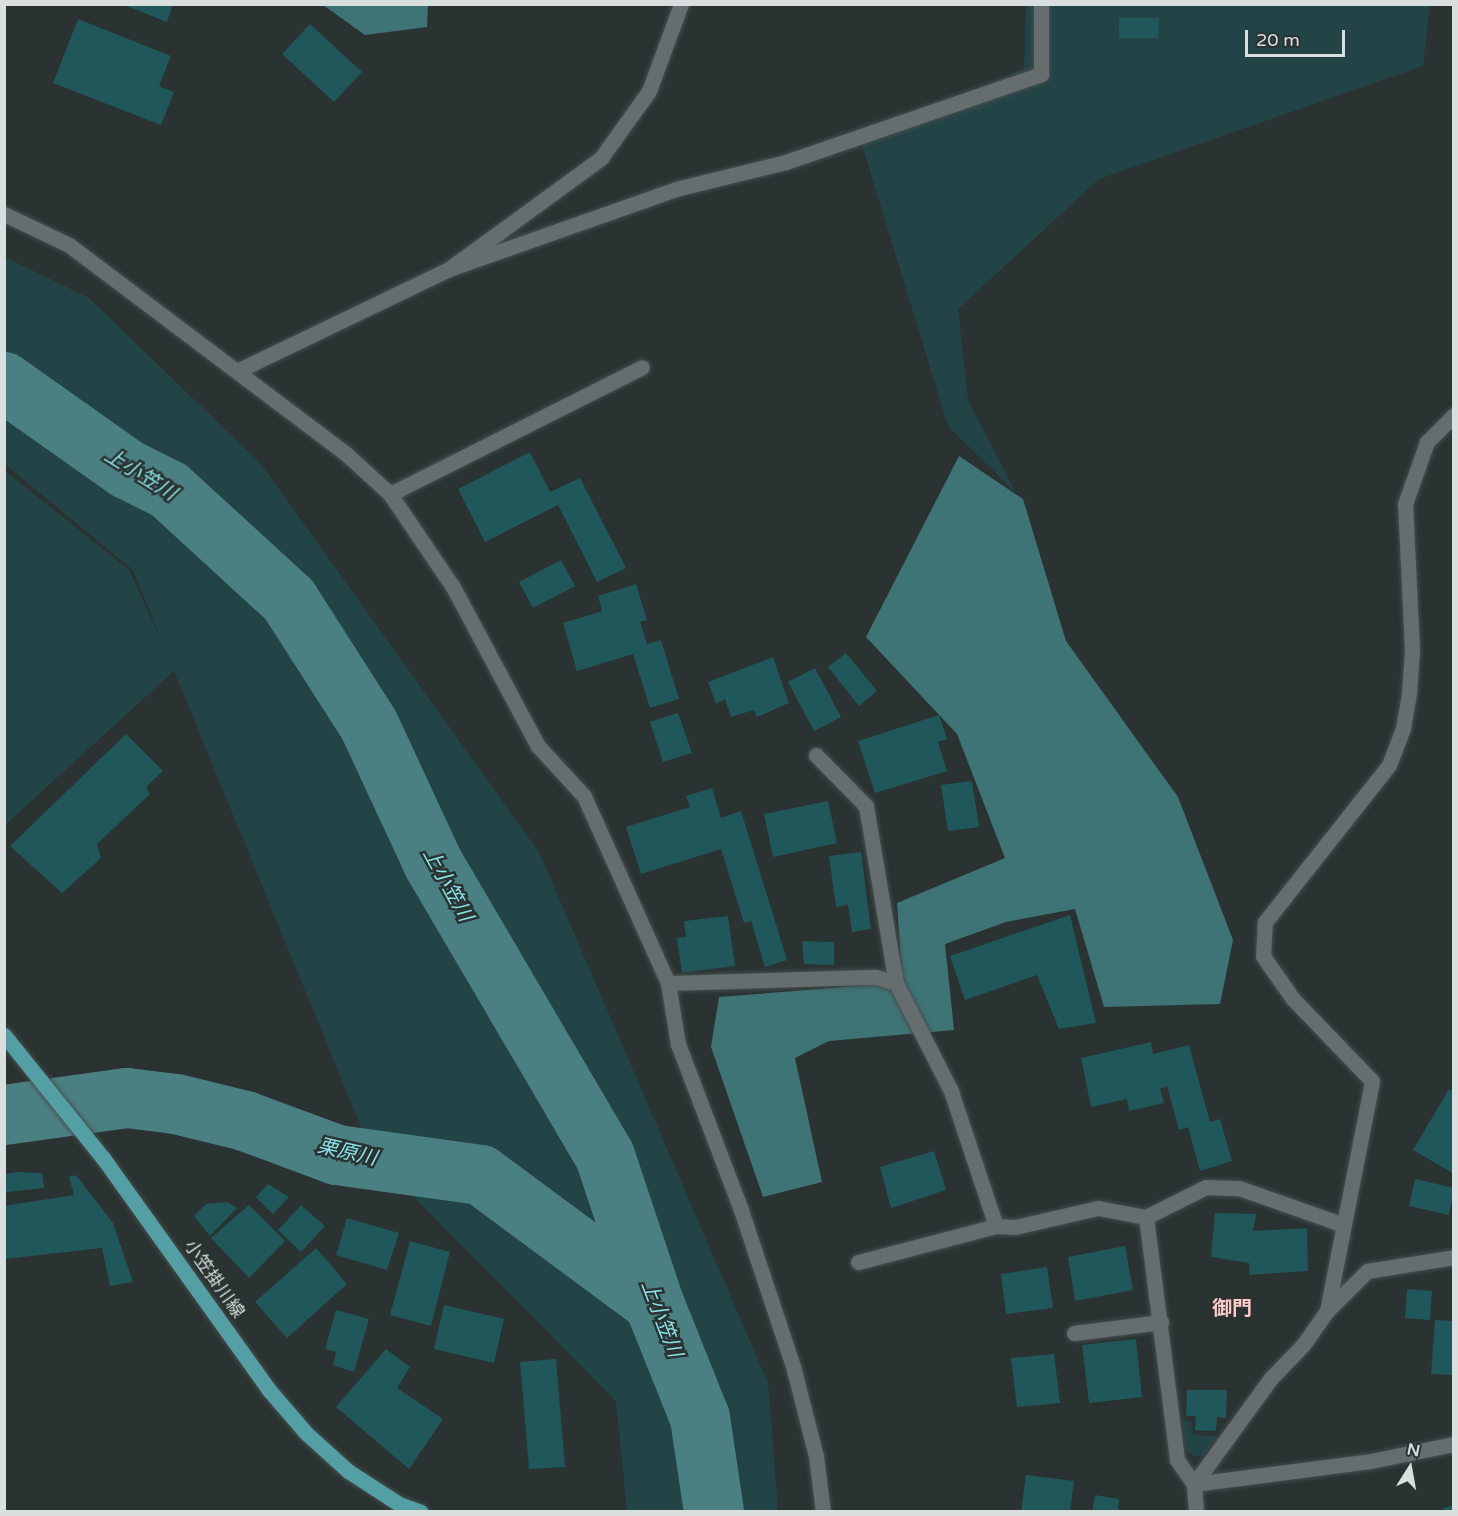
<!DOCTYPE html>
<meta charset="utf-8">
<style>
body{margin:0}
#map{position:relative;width:1458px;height:1516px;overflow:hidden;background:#2a3232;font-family:"Varela Round","Noto Sans JP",sans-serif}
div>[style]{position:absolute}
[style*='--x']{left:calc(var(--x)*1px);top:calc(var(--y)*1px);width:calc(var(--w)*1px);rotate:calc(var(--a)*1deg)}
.green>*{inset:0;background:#234446}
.forest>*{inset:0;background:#3f7477}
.river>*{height:60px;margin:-30px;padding:0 30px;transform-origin:30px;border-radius:30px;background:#4b8083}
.building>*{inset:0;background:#20575a}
.roads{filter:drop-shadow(0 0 2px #464d4d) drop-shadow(0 0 2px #464d4d)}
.minor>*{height:15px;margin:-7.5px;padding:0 7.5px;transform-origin:7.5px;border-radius:7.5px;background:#656d6e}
.major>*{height:15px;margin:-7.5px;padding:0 7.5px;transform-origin:7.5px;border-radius:7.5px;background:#539fa4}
span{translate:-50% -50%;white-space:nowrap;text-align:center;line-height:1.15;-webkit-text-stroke:5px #2a3232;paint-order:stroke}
.street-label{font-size:18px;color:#d9dede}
.water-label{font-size:20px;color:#8ae5ea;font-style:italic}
.neighbourhood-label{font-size:20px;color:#fecac8;font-weight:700}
.frame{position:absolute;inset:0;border:6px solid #d9dede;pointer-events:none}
.north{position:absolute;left:1380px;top:1438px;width:60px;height:60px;-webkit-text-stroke:4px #2a3232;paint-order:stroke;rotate:11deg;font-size:16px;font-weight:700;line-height:24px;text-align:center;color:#d9dede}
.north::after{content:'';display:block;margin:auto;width:21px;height:27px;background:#d9dede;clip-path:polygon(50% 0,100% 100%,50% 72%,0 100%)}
.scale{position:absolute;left:1245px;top:30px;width:100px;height:27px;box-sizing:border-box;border:3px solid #d9dede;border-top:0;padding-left:8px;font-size:18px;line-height:21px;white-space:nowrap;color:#d9dede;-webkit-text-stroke:4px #2a3232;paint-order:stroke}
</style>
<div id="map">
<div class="green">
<i style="clip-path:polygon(1026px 5px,1430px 5px,1423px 66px,1099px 179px,958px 309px,968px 400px,1016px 493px,948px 426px,859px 135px,1024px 69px)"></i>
<i style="clip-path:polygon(5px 257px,89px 298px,261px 464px,539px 852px,768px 1383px,778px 1511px,627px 1511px,616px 1401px,373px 1156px,174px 671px,5px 825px,5px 471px,129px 570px,164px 646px,133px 570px,5px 464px)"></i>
<i style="clip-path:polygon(1182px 1421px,1191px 1421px,1193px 1435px,1217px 1436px,1204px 1456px,1194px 1456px,1186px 1451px)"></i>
</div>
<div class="forest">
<i style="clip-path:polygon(323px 5px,428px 5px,427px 27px,365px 35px)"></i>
<i style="clip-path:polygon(959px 456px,1023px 499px,1066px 641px,1178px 797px,1233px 940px,1220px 1004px,1104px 1007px,1075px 909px,1006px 922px,945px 944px,954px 1030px,829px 1041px,795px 1058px,822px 1182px,763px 1197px,711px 1047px,719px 997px,883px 984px,901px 964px,897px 903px,1005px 858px,957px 734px,866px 637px)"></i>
</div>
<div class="river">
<i style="--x:4;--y:382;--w:151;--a:35.3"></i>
<i style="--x:127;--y:469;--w:47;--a:26.6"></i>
<i style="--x:169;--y:490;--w:163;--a:42.5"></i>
<i style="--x:289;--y:600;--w:148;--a:57.4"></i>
<i style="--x:369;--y:725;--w:152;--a:65.1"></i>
<i style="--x:433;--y:863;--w:340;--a:59.6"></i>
<i style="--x:605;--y:1156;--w:155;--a:71.6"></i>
<i style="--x:654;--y:1303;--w:124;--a:68.2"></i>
<i style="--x:700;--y:1418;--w:95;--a:81.5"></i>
<i style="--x:4;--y:1115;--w:124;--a:-7.9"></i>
<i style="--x:127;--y:1098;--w:49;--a:7"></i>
<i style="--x:176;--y:1104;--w:71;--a:13.8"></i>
<i style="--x:245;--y:1121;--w:98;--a:20.3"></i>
<i style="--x:337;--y:1155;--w:145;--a:7.9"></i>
<i style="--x:481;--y:1175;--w:215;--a:36.5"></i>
</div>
<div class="building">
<i style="clip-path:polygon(122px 4px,173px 4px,167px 22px)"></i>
<i style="clip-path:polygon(1119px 18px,1159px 18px,1158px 38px,1119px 38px)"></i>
<i style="clip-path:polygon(78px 19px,171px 56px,159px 86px,174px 92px,161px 125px,53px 83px)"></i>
<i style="clip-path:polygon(310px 24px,362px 72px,334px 102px,282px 54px)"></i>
<i style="clip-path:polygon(530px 452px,550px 492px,580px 478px,626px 568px,597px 582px,558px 505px,485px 542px,458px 489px)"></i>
<i style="clip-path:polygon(561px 560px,575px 586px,533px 608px,519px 582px)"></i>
<i style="clip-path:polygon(636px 584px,647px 620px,640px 622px,647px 644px,661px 640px,679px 699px,650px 708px,633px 654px,577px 671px,563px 623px,602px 611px,598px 596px)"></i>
<i style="clip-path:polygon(846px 653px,877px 691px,859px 706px,828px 667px)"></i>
<i style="clip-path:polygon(773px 657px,789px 703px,757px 717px,754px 710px,731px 717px,725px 699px,716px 704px,708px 682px)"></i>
<i style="clip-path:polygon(815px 668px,841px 717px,814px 731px,788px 682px)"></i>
<i style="clip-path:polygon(678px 713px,692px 753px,663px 762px,650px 722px)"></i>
<i style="clip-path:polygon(939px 715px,947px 739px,938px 742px,947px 771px,875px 793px,858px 741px)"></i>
<i style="clip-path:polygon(126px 734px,163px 771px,146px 787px,150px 794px,97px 844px,101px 858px,62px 893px,10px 846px)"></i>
<i style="clip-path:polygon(972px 781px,979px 827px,948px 831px,941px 785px)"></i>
<i style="clip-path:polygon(712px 788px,721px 818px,741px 811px,787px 960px,765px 967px,751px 921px,744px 923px,721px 849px,641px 874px,626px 827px,690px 807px,686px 796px)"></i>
<i style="clip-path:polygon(828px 801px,837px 843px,773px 857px,764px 814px)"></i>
<i style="clip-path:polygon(861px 852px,871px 929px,852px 932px,848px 905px,836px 907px,829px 856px)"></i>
<i style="clip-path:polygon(1070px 915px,1096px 1023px,1059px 1029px,1037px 975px,965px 1000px,950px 956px)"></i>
<i style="clip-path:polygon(728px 916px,735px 966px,682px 973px,677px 938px,686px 937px,684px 921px)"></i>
<i style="clip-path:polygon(802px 941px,834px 942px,834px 965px,804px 964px)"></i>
<i style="clip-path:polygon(1151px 1042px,1153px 1054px,1189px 1045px,1210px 1122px,1220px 1119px,1232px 1161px,1200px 1171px,1188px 1127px,1179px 1130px,1167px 1086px,1160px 1089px,1164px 1103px,1129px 1111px,1127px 1099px,1091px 1107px,1081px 1058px)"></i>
<i style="clip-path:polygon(1449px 1089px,1454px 1092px,1454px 1174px,1413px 1150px)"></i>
<i style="clip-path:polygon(934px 1151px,946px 1190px,891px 1208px,880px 1167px)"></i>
<i style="clip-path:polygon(18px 1172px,42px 1173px,44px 1188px,6px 1192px,4px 1174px)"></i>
<i style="clip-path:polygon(76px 1175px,113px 1223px,133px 1282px,110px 1286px,102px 1248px,4px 1259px,4px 1206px,74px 1195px,69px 1177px)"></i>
<i style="clip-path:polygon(1415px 1179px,1454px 1188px,1449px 1215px,1409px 1206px)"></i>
<i style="clip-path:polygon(268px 1184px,289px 1197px,273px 1214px,256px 1197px)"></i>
<i style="clip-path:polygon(227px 1202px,237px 1208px,210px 1236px,194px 1216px,206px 1204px)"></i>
<i style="clip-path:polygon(249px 1205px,285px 1241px,249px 1278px,211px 1238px)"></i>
<i style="clip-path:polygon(301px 1205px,325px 1226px,301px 1252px,278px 1230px)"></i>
<i style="clip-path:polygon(1215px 1213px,1256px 1214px,1253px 1231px,1307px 1228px,1308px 1271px,1250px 1275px,1249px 1263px,1211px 1257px)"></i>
<i style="clip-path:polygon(347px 1218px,399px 1233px,387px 1270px,336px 1255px)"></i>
<i style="clip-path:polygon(410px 1241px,450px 1252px,431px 1326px,390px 1315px)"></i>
<i style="clip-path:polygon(1125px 1246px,1133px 1290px,1075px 1301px,1068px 1257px)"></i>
<i style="clip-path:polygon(316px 1248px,347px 1284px,287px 1338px,255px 1302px)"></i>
<i style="clip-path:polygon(1047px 1267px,1053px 1308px,1006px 1314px,1001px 1274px)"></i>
<i style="clip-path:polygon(1407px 1289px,1432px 1291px,1430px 1320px,1405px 1318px)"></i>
<i style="clip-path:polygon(444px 1305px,504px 1319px,494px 1363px,434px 1349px)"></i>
<i style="clip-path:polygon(336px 1310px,369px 1319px,354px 1372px,333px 1365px,336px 1352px,325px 1349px)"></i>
<i style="clip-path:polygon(1435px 1320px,1454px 1321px,1454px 1375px,1431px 1374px)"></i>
<i style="clip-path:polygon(1136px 1339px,1142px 1397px,1089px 1403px,1082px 1345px)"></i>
<i style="clip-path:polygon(386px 1349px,410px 1367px,397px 1388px,443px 1419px,409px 1469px,336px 1407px)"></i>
<i style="clip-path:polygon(1054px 1354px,1060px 1403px,1017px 1407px,1011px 1358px)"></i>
<i style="clip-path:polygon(556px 1359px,565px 1467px,529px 1469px,520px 1362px)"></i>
<i style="clip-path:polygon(1187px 1390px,1227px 1390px,1226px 1418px,1217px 1417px,1216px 1431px,1195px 1430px,1196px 1416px,1186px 1416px)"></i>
<i style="clip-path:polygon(1026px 1475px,1074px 1481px,1070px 1512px,1021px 1512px)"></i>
<i style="clip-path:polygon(1095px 1495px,1119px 1499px,1118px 1509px,1126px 1512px,1092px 1512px)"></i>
<i style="clip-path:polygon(1454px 1505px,1454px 1512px,1444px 1512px,1443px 1508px)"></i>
</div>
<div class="roads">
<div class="minor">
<i style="--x:4;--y:214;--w:72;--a:25.5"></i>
<i style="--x:69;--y:245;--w:346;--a:37"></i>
<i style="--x:345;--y:453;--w:61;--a:42.3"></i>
<i style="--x:390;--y:494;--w:112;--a:55.9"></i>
<i style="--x:453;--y:587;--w:180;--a:61.9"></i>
<i style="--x:538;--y:746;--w:68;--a:47.4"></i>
<i style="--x:584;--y:796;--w:205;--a:65.8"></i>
<i style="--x:668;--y:983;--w:62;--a:80.7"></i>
<i style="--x:678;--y:1044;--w:178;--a:69.2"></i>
<i style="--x:741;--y:1210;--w:164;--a:71.6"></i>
<i style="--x:793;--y:1366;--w:93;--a:75.7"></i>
<i style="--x:816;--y:1456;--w:56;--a:82.9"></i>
<i style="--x:449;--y:269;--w:241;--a:-19.4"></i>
<i style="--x:676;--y:189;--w:113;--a:-13.8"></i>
<i style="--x:786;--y:162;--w:270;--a:-19"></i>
<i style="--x:1041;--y:74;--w:70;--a:-90"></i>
<i style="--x:239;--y:370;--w:233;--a:-25.7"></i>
<i style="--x:449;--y:269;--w:188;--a:-36.1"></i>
<i style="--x:601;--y:158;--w:82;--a:-54.4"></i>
<i style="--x:649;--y:91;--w:93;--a:-69.8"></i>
<i style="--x:390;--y:494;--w:282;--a:-26.7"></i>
<i style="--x:816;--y:755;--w:71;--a:45.6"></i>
<i style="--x:866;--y:806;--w:180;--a:80.4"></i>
<i style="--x:668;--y:983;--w:208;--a:-1.7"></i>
<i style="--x:876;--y:977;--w:21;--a:17"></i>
<i style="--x:896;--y:983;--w:121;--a:63"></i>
<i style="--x:951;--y:1091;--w:142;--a:71.6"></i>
<i style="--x:996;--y:1226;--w:19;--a:3"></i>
<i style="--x:1015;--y:1227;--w:85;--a:-12.9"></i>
<i style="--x:1098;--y:1208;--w:49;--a:10.6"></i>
<i style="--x:1146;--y:1217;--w:245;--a:82.7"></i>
<i style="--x:1177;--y:1460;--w:29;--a:55"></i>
<i style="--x:1194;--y:1484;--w:28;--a:86"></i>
<i style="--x:1146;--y:1217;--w:67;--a:-26.6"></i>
<i style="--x:1206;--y:1187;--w:33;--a:2"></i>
<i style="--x:1239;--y:1188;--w:108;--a:19.4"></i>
<i style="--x:858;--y:1262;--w:143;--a:-14.6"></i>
<i style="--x:1327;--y:1311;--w:57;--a:-45"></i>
<i style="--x:1367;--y:1271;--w:88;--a:-9.1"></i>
<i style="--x:1074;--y:1333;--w:88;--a:-7.2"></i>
<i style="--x:1194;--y:1484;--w:131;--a:-54"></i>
<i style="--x:1271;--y:1378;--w:46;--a:-45.9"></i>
<i style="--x:1303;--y:1345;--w:42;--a:-54.8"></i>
<i style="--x:1327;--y:1311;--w:234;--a:-78.9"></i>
<i style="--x:1372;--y:1081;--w:114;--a:-133.9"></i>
<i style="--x:1293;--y:999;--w:52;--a:-124.9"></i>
<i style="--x:1263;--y:956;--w:34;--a:-87"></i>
<i style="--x:1265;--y:922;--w:200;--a:-51.7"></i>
<i style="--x:1389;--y:765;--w:40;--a:-69"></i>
<i style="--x:1403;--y:728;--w:36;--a:-80"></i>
<i style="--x:1409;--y:693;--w:43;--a:-86"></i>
<i style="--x:1412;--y:650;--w:146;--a:-92.7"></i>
<i style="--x:1405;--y:504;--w:66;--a:-70.5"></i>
<i style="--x:1427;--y:442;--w:38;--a:-45"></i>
<i style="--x:1194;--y:1484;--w:178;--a:-7.4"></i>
<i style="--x:1371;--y:1461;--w:85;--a:-11.6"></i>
</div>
<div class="major">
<i style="--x:4;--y:1035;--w:158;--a:51.2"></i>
<i style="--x:103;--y:1158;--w:285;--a:54.4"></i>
<i style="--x:269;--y:1390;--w:57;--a:49.3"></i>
<i style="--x:306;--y:1433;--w:57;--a:42.1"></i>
<i style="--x:348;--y:1471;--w:61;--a:32.9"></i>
<i style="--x:399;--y:1504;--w:23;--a:20"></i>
</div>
</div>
<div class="street-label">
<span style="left:214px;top:1279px;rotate:55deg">小笠掛川線</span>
</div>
<div class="water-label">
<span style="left:140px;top:475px;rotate:32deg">上小笠川</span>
<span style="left:447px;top:885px;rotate:61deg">上小笠川</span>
<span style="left:347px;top:1153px;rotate:13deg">栗原川</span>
<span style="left:661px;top:1319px;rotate:69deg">上小笠川</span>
</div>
<div class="neighbourhood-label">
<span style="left:1232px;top:1309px">御門</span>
</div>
<div class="frame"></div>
<div class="north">N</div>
<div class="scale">20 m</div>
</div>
